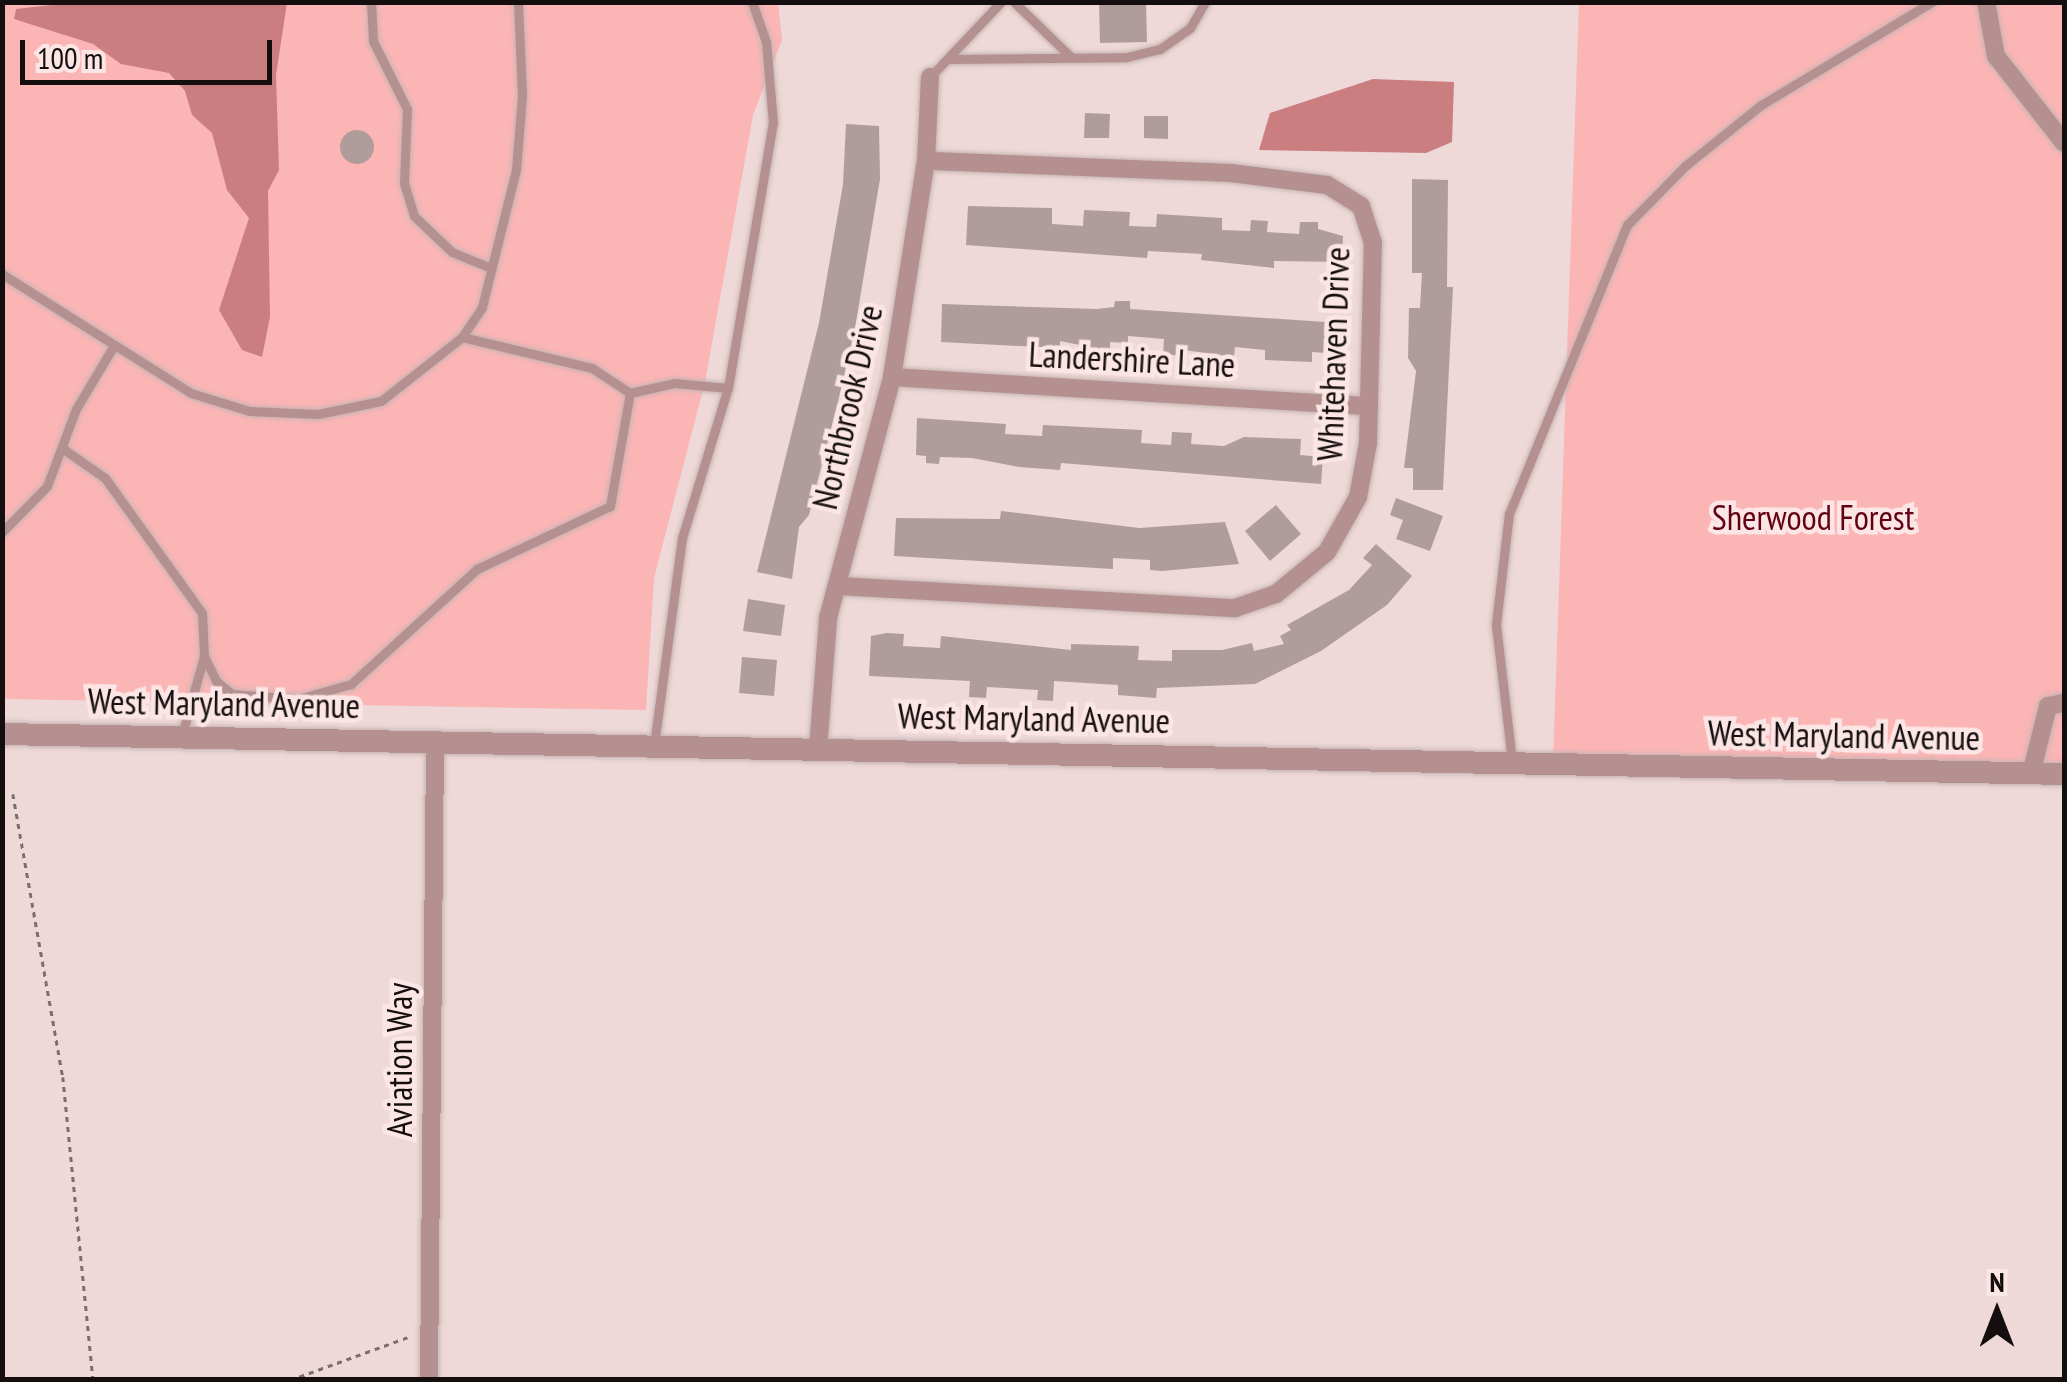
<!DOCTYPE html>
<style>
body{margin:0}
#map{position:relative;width:2067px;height:1382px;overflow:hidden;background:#eed8d8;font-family:"PT Sans Narrow",sans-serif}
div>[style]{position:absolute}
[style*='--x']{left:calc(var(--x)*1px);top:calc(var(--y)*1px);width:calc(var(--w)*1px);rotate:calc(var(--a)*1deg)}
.green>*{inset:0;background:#fbb5b5}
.water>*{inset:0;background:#cb7e80}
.building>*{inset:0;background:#b19c9c}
.round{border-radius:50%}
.path>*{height:2.5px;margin-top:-1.25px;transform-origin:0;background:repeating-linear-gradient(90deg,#7c6e6e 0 5px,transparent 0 10px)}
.roads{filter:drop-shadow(0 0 2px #c7b4b4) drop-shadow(0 0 2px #c7b4b4)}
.service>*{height:9px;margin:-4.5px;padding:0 4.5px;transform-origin:4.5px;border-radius:4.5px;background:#b49190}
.minor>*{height:18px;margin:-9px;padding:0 9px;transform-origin:9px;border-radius:9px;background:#b49190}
.tertiary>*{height:22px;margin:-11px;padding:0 11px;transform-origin:11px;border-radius:11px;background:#b49190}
span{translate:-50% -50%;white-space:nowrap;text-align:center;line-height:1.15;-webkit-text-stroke:9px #fce6e5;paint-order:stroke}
.street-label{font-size:35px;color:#150e0e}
.park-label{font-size:35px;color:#620016}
.frame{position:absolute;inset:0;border:5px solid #150e0e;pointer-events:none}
.north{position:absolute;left:1947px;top:1262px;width:100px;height:100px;-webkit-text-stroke:8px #fce6e5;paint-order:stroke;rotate:0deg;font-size:28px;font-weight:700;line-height:40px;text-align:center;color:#150e0e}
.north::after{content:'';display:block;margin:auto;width:35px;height:45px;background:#150e0e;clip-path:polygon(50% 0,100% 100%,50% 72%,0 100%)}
.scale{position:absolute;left:20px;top:40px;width:252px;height:45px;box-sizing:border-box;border:5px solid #150e0e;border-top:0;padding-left:12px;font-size:30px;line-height:35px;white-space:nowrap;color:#150e0e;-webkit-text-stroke:8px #fce6e5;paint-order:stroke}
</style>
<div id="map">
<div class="green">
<i style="clip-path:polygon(3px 3px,778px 3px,782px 40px,753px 115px,705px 382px,654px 578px,646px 710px,3px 699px)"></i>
<i style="clip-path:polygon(1579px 3px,2064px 3px,2064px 774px,1553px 763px)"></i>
</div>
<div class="water">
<i style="clip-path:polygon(69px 3px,287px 3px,276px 75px,279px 170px,268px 191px,270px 317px,262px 357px,242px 350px,219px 310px,249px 218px,227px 190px,212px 133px,192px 115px,185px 91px,169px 73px,121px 64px,93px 44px,14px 19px,16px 9px)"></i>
<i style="clip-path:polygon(1373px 79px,1454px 82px,1452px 142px,1426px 153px,1259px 150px,1270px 113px)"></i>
</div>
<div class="building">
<i style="clip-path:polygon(1099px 2px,1146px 2px,1147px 42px,1100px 43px)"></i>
<i style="clip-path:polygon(1085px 113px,1110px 114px,1109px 138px,1084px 138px)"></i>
<i style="clip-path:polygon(1144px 116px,1168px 116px,1168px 139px,1144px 138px)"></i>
<i style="clip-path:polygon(846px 124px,879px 126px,880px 179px,852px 346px,809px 515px,799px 527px,792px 579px,757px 572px,819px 323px,843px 184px)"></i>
<i class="round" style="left:340px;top:130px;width:34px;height:34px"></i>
<i style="clip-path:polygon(1412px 179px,1448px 180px,1447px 287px,1453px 287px,1443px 490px,1413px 490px,1413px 468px,1404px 468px,1416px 371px,1408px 358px,1409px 308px,1420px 308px,1422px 273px,1412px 273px)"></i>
<i style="clip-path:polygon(968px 206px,1052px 208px,1052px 224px,1083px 226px,1084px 210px,1130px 212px,1129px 226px,1156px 227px,1157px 214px,1222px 218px,1222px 230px,1250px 231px,1251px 220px,1268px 221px,1267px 232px,1299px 234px,1300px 222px,1318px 222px,1318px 229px,1343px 236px,1342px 262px,1274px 261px,1274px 268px,1201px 260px,1202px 254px,1148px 251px,1147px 258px,966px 245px)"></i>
<i style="clip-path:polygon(1115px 301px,1130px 301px,1130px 309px,1340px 323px,1338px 354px,1312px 352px,1312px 362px,1265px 360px,1265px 350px,1235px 347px,1234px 357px,1184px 350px,1183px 356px,1163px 354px,1164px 339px,1128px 336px,1128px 343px,1110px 342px,1110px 351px,1060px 341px,1060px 348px,941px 342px,942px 304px,1097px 309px,1114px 307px)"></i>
<i style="clip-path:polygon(917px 418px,1006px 424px,1005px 434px,1042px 436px,1043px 425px,1142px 430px,1141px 443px,1171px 445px,1172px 432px,1192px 433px,1191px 444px,1224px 446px,1244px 437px,1301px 439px,1300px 455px,1323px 457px,1321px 484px,1061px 463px,1060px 470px,1019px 467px,972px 458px,940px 457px,939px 464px,926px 463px,926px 456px,916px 455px)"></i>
<i style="clip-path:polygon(1396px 498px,1443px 516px,1430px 551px,1396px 539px,1403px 520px,1390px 515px)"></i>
<i style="clip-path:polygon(1276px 505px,1301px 534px,1270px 561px,1245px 531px)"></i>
<i style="clip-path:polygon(1001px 511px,1139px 528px,1225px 522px,1239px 564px,1162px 571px,1150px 570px,1150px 560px,1113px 558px,1113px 569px,894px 556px,896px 518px,1000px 519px)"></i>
<i style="clip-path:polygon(1376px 544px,1412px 576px,1387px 605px,1321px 651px,1255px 684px,1157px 688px,1156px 698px,1118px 695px,1118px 685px,1054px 681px,1053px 701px,1037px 700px,1038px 690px,987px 687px,986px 698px,969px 697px,970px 681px,869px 676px,871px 636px,887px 633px,904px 634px,903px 646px,940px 648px,941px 636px,1071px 650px,1071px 644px,1139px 646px,1138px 660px,1172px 661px,1172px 650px,1222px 650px,1252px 643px,1254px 651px,1284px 644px,1280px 636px,1291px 630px,1287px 625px,1349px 590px,1372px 565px,1363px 558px)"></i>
<i style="clip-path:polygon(748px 599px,785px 605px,781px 636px,743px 631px)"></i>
<i style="clip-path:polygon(742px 657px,777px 660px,774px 696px,739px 693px)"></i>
</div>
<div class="path">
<i style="--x:13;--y:794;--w:287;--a:80"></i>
<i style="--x:63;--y:1077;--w:304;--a:84.3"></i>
<i style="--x:290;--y:1380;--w:129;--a:-20"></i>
</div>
<div class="roads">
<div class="service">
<i style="--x:371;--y:2;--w:39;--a:87"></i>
<i style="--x:373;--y:41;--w:76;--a:63.4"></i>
<i style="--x:407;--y:109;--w:74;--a:92.3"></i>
<i style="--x:404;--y:183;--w:34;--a:73"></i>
<i style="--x:414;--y:216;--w:52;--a:43.5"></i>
<i style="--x:452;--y:252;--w:42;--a:22.3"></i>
<i style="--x:1014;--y:2;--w:79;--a:44"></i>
<i style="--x:949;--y:59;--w:178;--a:-0.6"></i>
<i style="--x:1127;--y:57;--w:34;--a:-14"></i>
<i style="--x:1160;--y:49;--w:37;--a:-35"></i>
<i style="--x:1190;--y:28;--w:30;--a:-60"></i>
<i style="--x:930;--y:77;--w:103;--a:-46.6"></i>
<i style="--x:2;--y:274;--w:223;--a:32.2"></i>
<i style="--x:191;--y:393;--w:61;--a:17.2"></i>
<i style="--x:249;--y:411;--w:69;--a:2.5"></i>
<i style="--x:318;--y:414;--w:64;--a:-11.7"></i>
<i style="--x:381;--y:401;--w:103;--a:-38.3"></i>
<i style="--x:462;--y:337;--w:36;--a:-56"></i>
<i style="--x:482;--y:307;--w:141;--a:-76.1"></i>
<i style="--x:516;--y:170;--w:75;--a:-85.4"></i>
<i style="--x:522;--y:95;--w:93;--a:-92.5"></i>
<i style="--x:462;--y:337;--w:134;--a:13.4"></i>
<i style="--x:592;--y:368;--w:45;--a:33.3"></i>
<i style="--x:630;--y:393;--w:45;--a:-12.8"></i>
<i style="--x:674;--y:383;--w:54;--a:5.3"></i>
<i style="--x:62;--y:448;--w:52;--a:34.9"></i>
<i style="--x:105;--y:478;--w:166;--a:54.3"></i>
<i style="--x:202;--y:613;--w:43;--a:87.3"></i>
<i style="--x:204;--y:656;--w:82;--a:105.6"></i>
<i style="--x:2;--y:532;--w:64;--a:-45.6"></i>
<i style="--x:47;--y:486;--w:82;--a:-69.4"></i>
<i style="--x:76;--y:409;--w:72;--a:-59.2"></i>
<i style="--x:204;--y:656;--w:28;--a:64"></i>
<i style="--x:216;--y:681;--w:21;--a:39"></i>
<i style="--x:232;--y:694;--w:66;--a:4.3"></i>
<i style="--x:298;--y:699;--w:55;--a:-15.8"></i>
<i style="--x:351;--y:684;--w:171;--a:-42.4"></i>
<i style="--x:477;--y:569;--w:147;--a:-25.3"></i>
<i style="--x:610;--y:506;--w:115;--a:-80"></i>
<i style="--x:654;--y:745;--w:209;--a:-82.3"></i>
<i style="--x:682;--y:538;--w:157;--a:-73"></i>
<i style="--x:728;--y:388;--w:269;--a:-80.4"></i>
<i style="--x:773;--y:123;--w:81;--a:-94.9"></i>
<i style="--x:766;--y:42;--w:42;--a:-109.3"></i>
<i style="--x:1512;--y:761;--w:138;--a:-96.7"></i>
<i style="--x:1496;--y:624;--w:111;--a:-83.3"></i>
<i style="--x:1509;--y:514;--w:312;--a:-67.8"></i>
<i style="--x:1627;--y:225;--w:83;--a:-45.5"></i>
<i style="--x:1685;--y:166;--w:97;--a:-38.8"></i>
<i style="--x:1761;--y:105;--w:200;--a:-31.1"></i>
</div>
<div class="minor">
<i style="--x:1986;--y:2;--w:55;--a:79.5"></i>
<i style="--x:1996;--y:56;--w:110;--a:52"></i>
<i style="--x:892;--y:377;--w:478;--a:3.5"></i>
<i style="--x:838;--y:586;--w:398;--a:3.2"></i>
<i style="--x:1235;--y:608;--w:43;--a:-18.9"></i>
<i style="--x:1276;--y:594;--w:66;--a:-39.5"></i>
<i style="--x:1327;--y:552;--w:63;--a:-60.6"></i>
<i style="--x:1358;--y:497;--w:55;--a:-79.5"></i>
<i style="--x:1368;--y:443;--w:200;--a:-88.6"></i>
<i style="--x:1373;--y:243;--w:39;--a:-108"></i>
<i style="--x:1361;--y:206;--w:40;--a:-148"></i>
<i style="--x:1327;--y:185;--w:97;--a:-172.9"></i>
<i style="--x:1231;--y:173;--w:305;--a:-177.7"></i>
<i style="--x:818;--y:749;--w:131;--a:-85.6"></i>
<i style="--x:828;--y:618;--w:249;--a:-75.1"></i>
<i style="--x:892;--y:377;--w:219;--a:-81.1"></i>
<i style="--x:926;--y:161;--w:84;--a:-87.3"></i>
<i style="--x:2031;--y:774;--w:70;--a:-76"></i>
<i style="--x:2048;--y:706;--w:16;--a:-11"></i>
<i style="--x:429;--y:1380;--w:638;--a:-89.46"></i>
</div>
<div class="tertiary">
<i style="--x:2;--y:734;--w:2062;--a:1.11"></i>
</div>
</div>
<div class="street-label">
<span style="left:1333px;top:354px;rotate:-88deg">Whitehaven Drive</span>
<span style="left:1132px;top:359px;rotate:3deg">Landershire Lane</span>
<span style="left:847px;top:407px;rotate:-77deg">Northbrook Drive</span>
<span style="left:224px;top:703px;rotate:1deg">West Maryland Avenue</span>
<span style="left:1034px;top:718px;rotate:1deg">West Maryland Avenue</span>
<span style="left:1844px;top:735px;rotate:1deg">West Maryland Avenue</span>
<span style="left:399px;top:1060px;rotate:-90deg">Aviation Way</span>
</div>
<div class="park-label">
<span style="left:1813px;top:517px">Sherwood Forest</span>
</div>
<div class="frame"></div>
<div class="north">N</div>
<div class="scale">100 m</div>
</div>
